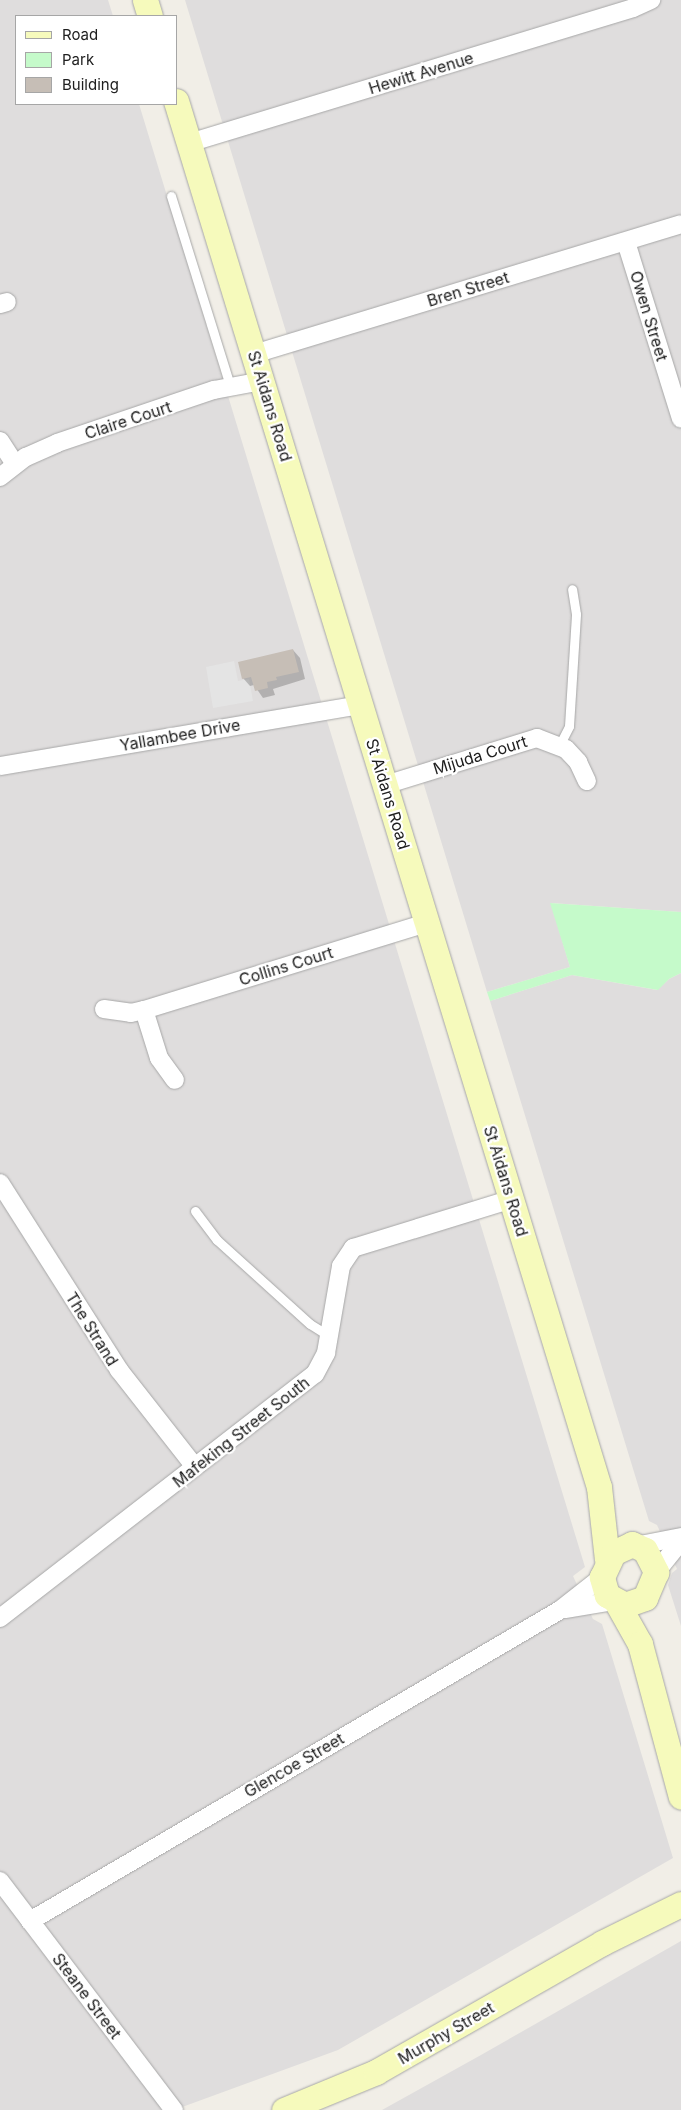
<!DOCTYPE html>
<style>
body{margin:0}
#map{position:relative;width:681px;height:2110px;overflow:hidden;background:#f1eee7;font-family:Inter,sans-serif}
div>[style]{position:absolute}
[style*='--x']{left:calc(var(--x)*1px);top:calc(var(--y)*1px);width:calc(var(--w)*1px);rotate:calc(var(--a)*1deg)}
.residential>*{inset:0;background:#dfdddd}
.park>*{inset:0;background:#c5faca}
.parking>*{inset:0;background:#e4e4e4}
.shadow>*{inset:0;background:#0003}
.building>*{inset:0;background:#c6beb6}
.roads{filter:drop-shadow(0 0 1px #a7a7a7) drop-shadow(0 0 1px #a7a7a7)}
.lane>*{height:9px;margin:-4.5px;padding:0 4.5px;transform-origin:4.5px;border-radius:4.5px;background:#fff}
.street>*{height:18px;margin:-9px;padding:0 9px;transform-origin:9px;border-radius:9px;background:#fff}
.secondary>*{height:25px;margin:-12.5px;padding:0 12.5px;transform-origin:12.5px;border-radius:12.5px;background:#f6fabc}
span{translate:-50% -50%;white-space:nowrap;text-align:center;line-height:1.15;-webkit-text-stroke:4.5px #fff;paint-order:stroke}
.street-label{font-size:16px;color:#202020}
.legend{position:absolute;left:15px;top:15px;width:162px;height:90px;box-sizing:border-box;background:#fff;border:1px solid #a6a6a6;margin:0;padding:6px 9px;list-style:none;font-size:15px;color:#202020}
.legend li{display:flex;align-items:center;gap:10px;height:25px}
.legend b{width:25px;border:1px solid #a6a6a6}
</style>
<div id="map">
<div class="residential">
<i style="clip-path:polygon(0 0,108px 0,113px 16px,16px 16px,16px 104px,139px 104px,585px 1567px,573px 1576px,593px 1619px,602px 1624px,673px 1858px,338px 2050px,174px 2110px,0 2110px)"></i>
<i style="clip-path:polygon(185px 0,681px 0,681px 912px,551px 903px,570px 967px,487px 992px)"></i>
<i style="clip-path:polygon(681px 973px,681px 1626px,668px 1585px,672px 1573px,677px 1569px,657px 1525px,649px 1521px,490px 1001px,572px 975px,657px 990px,669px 979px)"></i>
<i style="clip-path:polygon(681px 1941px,681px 2110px,382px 2110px,481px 2055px)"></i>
</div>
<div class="park">
<i style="clip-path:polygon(550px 903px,681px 912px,681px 973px,669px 979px,658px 990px,572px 975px,490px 1001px,487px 992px,570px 967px)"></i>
</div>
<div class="parking">
<i style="clip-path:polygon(234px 661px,238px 681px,249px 679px,253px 701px,213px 708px,206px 667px)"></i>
</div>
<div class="shadow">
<i style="clip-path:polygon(293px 650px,300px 658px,305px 679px,273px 689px,275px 695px,263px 698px,254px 685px,250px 686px,243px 678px)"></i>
</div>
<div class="building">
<i style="clip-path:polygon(293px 649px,299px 672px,276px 677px,277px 680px,267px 682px,268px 688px,255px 691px,251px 677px,242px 679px,238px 662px)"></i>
</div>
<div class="roads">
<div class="lane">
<i style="--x:171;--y:196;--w:199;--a:72.7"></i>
<i style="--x:560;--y:744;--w:20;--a:-63"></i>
<i style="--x:569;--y:726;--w:112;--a:-86.4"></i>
<i style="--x:576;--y:614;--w:25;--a:-99"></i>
<i style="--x:195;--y:1211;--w:36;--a:53"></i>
<i style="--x:217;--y:1240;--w:125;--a:42.1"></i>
<i style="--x:310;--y:1324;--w:22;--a:32"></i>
</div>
<div class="street">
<i style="--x:189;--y:143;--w:464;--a:-16.9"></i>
<i style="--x:633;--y:8;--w:20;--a:-24"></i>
<i style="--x:626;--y:242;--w:185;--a:72.7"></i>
<i style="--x:0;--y:304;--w:7;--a:-16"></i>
<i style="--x:254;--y:354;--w:446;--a:-16.9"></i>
<i style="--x:0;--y:441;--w:27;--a:57"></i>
<i style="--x:0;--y:477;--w:33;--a:-38"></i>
<i style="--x:26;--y:457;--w:34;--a:-24"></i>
<i style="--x:57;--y:443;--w:166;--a:-18.7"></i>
<i style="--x:214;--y:390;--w:49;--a:-10.6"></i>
<i style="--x:0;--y:766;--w:366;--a:-9.6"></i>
<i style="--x:385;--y:785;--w:159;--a:-17.2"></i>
<i style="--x:537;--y:738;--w:31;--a:21"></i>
<i style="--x:566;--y:749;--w:18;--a:47"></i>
<i style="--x:578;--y:762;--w:21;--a:65"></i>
<i style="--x:104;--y:1009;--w:27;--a:8"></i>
<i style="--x:131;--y:1013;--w:13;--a:-13"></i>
<i style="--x:144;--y:1010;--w:296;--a:-17.1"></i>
<i style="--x:144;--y:1010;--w:50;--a:72.6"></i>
<i style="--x:159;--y:1058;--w:27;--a:54"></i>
<i style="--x:0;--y:1183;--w:222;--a:57.5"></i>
<i style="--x:119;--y:1370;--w:123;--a:51.9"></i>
<i style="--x:640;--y:1545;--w:42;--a:-11"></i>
<i style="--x:656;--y:1572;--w:40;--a:-51"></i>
<i style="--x:565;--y:1609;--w:50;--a:-9.3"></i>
<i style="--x:0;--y:1618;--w:398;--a:-37.8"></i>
<i style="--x:315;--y:1374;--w:24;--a:-62"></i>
<i style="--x:326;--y:1353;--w:88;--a:-80.2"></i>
<i style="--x:341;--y:1266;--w:22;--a:-56"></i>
<i style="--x:353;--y:1248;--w:166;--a:-17.1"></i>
<i style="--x:0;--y:1881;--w:288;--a:52.8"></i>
<i style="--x:30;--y:1921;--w:615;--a:-30.4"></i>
<i style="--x:560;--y:1610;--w:53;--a:-38.2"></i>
</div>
<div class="secondary">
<i style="--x:145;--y:0;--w:17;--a:73"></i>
<i style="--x:176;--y:101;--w:1449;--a:73.03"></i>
<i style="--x:599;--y:1487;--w:72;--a:83.7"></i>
<i style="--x:632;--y:1544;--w:14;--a:25"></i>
<i style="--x:645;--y:1550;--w:25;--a:63"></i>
<i style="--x:656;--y:1572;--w:28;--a:113"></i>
<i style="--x:645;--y:1598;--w:21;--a:161"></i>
<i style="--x:625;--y:1605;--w:21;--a:-151"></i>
<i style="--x:607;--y:1595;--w:19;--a:-106"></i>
<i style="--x:602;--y:1577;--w:26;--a:-65"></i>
<i style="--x:613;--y:1553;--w:21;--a:-25"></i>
<i style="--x:617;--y:1603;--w:47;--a:60.7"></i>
<i style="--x:640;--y:1644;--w:158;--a:75"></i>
<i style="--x:284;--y:2110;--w:100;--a:-22.4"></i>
<i style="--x:376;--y:2072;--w:260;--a:-29.7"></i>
<i style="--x:602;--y:1943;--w:88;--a:-26.3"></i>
</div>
</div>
<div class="street-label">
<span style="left:421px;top:73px;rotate:-17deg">Hewitt Avenue</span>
<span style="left:468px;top:289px;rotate:-17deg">Bren Street</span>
<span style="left:649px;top:316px;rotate:73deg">Owen Street</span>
<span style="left:270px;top:406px;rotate:73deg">St Aidans Road</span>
<span style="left:128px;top:420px;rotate:-18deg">Claire Court</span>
<span style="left:180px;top:735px;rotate:-10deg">Yallambee Drive</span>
<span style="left:480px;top:755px;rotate:-17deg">Mijuda Court</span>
<span style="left:388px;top:794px;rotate:73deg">St Aidans Road</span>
<span style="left:286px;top:966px;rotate:-17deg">Collins Court</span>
<span style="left:506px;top:1181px;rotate:73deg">St Aidans Road</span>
<span style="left:92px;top:1329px;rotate:58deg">The Strand</span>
<span style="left:241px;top:1432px;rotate:-38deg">Mafeking Street South</span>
<span style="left:294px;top:1765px;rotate:-30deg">Glencoe Street</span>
<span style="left:87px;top:1996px;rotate:53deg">Steane Street</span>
<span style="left:446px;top:2033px;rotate:-30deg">Murphy Street</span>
</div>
<ul class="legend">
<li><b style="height:6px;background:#f6fabc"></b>Road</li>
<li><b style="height:14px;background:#c5faca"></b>Park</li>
<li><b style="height:14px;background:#c6beb6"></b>Building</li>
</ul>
</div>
